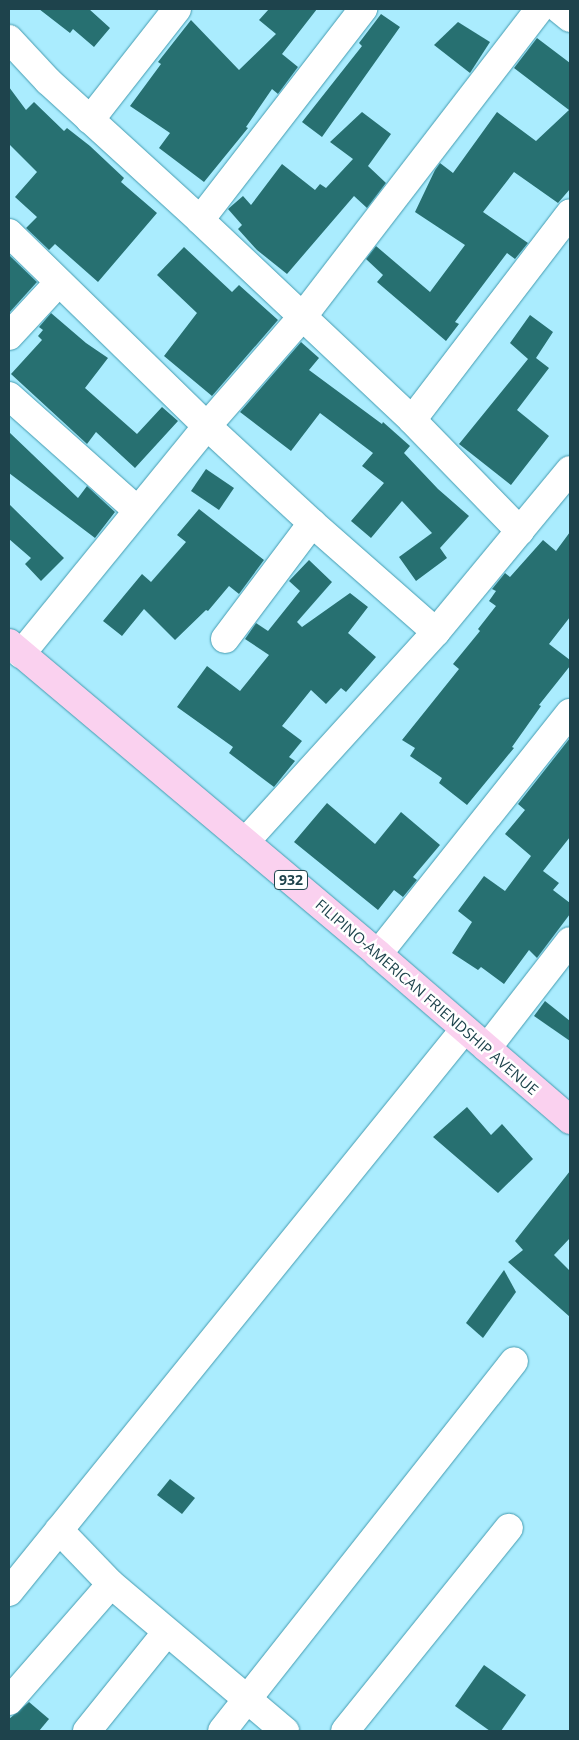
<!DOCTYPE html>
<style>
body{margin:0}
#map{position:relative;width:579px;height:1740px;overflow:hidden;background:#aaecfe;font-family:"Open Sans",sans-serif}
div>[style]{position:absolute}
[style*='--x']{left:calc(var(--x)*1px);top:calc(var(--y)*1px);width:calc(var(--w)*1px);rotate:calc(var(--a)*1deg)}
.building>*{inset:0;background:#277071}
.roads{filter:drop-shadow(0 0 1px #449bb0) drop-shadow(0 0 1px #449bb0)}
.street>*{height:28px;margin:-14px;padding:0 14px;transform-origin:14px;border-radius:14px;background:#fff}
.primary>*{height:28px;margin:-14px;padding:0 14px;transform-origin:14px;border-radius:14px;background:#fad1ef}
span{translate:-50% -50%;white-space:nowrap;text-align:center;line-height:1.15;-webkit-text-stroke:5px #fff;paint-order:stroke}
.shield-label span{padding:1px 4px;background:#fff;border:1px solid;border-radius:4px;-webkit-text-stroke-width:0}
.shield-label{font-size:14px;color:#1e434c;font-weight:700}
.street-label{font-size:15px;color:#1e434c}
.frame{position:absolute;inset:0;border:10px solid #1e434c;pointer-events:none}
</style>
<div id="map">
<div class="building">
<i style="clip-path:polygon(39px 9px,89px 9px,110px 28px,94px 47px,73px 29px,70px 33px)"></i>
<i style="clip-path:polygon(269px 9px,317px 9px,282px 54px,298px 67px,278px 94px,272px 89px,246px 127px,248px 128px,204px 182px,159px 148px,170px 133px,130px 106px,161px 64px,158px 62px,191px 20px,239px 70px,276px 34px,259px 20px)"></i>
<i style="clip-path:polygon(381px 14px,400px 27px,322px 137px,302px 122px,362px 46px,359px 43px)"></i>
<i style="clip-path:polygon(458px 22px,490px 42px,470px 73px,434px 45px)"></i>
<i style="clip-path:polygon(537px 38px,570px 63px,570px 189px,558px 203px,514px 172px,483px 212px,528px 243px,515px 259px,507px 253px,455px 322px,459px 324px,446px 341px,377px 282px,383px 275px,366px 259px,376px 246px,430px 292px,465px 245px,415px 212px,435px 170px,440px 163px,453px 173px,497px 112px,536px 141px,569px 110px,514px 68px)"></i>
<i style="clip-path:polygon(9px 87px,26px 110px,34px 102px,64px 131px,67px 128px,90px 146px,124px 178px,121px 182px,157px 213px,98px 282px,55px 244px,49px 250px,26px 228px,37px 217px,15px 197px,37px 172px,9px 144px)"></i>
<i style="clip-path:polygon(362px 112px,391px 134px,368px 166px,386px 183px,367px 208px,354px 196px,287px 274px,257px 250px,238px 229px,242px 225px,228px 209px,243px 196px,251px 205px,282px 164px,315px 190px,320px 184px,326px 188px,353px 159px,330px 142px)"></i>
<i style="clip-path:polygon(184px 247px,232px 292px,239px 285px,278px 320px,212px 396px,164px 356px,197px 313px,157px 275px)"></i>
<i style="clip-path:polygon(9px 255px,37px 282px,9px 313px)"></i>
<i style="clip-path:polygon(51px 313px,86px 343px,108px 358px,85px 388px,137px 434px,162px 407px,178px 421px,135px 468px,96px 432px,87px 444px,11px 374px,42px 340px,38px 336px,43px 330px,39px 327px)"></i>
<i style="clip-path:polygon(530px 315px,553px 332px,536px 358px,549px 368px,517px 410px,549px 436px,511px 485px,459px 444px,528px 359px,510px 343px)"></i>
<i style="clip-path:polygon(301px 342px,319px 358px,309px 370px,382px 424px,383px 422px,410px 446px,404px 453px,438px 489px,469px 516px,440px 548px,447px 558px,416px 581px,399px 557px,432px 533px,402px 501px,371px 538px,351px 521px,384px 483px,362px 466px,373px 453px,320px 413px,291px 451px,240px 412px)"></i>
<i style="clip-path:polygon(9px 432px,78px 498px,87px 486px,115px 512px,95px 538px,9px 473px)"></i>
<i style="clip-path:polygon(206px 469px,234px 488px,219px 510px,191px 491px)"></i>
<i style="clip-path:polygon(9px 504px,64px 558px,41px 581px,25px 564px,31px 558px,9px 539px)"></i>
<i style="clip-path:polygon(199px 509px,264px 560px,239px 594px,229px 586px,208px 611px,206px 610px,175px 640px,144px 609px,122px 636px,103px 621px,142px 574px,151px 582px,186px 542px,177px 535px)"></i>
<i style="clip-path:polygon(570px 532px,570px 617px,549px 644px,570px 660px,570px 666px,539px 705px,541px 706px,512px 747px,514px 748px,467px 805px,439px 783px,442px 778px,410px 756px,415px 748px,402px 740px,459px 669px,453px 664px,480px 631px,478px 629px,496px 606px,489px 601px,496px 591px,492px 589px,505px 573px,510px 577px,543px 540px,556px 551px)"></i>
<i style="clip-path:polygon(309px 560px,332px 582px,297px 622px,302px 627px,350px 593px,368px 607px,348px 633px,376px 657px,346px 692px,341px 688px,326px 704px,311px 690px,282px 726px,302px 741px,289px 757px,295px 761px,274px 787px,229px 753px,233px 747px,177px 707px,207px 666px,240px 691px,269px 655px,245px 639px,256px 623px,268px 631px,300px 591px,289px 581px)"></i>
<i style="clip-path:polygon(570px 738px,570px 837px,543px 871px,559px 883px,553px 890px,570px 903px,570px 914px,537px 958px,529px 950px,504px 984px,481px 967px,478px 970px,452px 953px,472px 922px,458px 911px,484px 876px,505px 891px,531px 856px,505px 834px,525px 810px,518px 804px)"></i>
<i style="clip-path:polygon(327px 803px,375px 844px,401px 812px,440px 845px,413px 877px,417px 880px,403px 897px,394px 890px,378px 910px,294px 842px)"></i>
<i style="clip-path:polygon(545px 1001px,570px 1021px,570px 1041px,534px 1016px)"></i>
<i style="clip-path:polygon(467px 1107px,491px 1135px,502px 1124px,533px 1159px,498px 1193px,433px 1137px)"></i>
<i style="clip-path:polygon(570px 1171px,570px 1238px,554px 1255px,570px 1271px,570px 1317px,508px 1262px,523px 1250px,515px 1241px)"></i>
<i style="clip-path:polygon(504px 1270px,516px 1292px,483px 1338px,466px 1323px)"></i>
<i style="clip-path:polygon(170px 1479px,195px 1498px,182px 1514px,157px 1495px)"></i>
<i style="clip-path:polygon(484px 1665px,526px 1695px,501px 1731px,490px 1731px,455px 1706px)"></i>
<i style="clip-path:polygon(29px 1702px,49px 1719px,39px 1731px,9px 1731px,9px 1719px)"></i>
</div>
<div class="roads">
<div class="street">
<i style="--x:559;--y:9;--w:14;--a:39"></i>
<i style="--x:9;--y:39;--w:57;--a:47.1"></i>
<i style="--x:48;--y:81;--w:206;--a:42.4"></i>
<i style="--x:200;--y:220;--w:291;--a:43.3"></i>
<i style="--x:412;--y:420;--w:155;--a:45.8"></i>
<i style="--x:90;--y:120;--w:141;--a:-51.9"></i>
<i style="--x:200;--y:220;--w:267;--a:-52.3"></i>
<i style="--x:9;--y:233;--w:277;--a:44.3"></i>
<i style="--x:207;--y:426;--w:143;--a:42.7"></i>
<i style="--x:312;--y:523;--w:165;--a:41.3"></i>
<i style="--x:9;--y:336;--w:72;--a:-47.2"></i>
<i style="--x:9;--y:396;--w:171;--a:41.7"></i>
<i style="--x:412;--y:420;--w:260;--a:-52.6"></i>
<i style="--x:225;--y:639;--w:145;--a:-53.1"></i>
<i style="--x:21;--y:654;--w:294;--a:-50.8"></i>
<i style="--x:207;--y:426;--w:146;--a:-48.9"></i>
<i style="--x:303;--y:316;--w:387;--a:-52.4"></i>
<i style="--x:245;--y:842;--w:284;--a:-47.7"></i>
<i style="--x:436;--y:632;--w:210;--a:-50.4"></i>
<i style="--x:378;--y:954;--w:308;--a:-51.5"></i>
<i style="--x:487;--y:1048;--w:135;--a:-52.2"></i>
<i style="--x:59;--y:1530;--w:75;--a:46.1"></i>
<i style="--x:111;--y:1584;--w:228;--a:40.2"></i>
<i style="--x:9;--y:1592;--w:723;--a:-51.01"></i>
<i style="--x:9;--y:1701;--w:155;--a:-48.9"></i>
<i style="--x:87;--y:1731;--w:127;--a:-51.1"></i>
<i style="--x:222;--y:1731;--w:471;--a:-51.7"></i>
<i style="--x:345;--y:1731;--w:261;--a:-51.1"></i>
</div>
<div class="primary">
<i style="--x:9;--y:643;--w:483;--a:40.1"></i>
<i style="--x:378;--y:954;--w:254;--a:40.8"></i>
</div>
</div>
<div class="shield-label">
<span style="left:291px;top:880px">932</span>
</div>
<div class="street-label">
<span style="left:427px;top:997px;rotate:41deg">FILIPINO-AMERICAN FRIENDSHIP AVENUE</span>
</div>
<div class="frame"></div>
</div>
